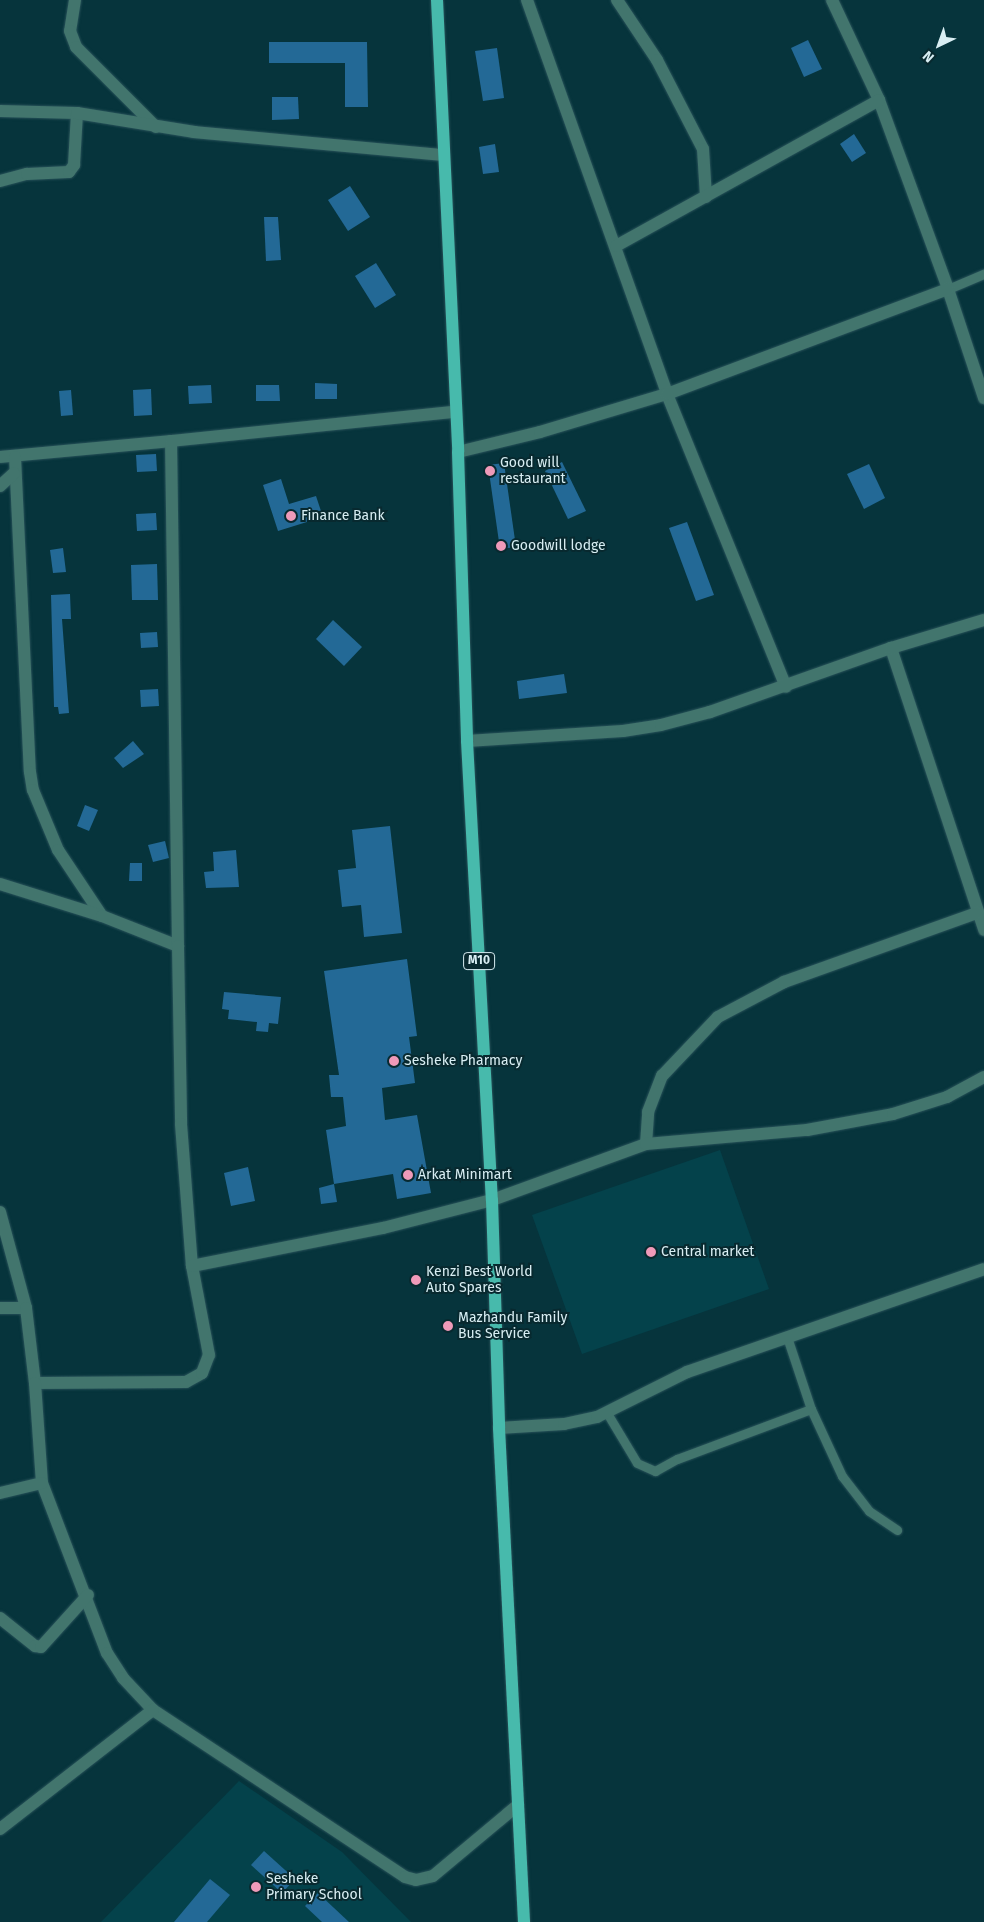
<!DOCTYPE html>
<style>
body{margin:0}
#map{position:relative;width:984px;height:1922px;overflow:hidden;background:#06343c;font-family:"Fira Sans",sans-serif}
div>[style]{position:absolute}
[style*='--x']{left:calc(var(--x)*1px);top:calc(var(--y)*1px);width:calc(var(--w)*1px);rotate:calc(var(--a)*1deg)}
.built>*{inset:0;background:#04424b}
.building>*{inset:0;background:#236996}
.roads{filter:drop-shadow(0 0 1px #285259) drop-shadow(0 0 1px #285259)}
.lane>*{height:9px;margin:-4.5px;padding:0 4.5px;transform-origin:4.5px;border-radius:4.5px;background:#42756d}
.street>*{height:12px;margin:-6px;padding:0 6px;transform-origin:6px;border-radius:6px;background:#42756d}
.primary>*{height:12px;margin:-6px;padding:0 6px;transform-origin:6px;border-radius:6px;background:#47baac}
.dots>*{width:14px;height:14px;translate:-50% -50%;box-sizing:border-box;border:2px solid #08292f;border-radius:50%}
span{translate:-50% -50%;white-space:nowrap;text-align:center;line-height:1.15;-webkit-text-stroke:4px #08292f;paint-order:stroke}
.shield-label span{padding:1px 4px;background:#08292f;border:1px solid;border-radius:4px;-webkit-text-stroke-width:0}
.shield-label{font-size:12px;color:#d8eef3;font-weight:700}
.poi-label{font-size:14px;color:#d8eef3}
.left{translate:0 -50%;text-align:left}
.north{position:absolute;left:914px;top:20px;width:50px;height:50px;-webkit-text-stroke:4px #08292f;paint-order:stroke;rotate:222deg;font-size:14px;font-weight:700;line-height:20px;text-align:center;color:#d8eef3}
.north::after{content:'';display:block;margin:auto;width:18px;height:22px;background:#d8eef3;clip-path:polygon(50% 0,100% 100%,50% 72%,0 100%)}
</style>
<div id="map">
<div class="built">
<i style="clip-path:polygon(720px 1150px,769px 1289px,582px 1354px,532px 1215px)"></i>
<i style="clip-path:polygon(239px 1781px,342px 1852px,411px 1922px,101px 1922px)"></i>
</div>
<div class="building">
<i style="clip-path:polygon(808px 40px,822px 69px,804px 77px,791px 48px)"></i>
<i style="clip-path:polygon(269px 42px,367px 42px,368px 107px,345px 107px,345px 63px,269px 63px)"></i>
<i style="clip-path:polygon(497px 48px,504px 98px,483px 101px,475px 51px)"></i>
<i style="clip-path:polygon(272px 97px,298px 97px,299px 119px,272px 120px)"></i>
<i style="clip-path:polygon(854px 134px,866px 153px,852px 162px,840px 144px)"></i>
<i style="clip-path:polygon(495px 144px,499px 172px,483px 174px,479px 147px)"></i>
<i style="clip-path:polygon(350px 186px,370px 217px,348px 231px,328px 200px)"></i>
<i style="clip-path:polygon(264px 217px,278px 217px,281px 260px,266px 261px)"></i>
<i style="clip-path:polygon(376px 263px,396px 295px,375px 308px,355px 276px)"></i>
<i style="clip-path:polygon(315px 383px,337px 384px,337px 399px,315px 399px)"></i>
<i style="clip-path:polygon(211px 385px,212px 403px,189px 404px,188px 386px)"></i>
<i style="clip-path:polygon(256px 385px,279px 385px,280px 401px,256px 401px)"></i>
<i style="clip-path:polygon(151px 389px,152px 415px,134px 416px,133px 390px)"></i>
<i style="clip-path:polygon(71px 390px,73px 415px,61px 416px,59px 391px)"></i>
<i style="clip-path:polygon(156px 454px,157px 471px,137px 472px,136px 455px)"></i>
<i style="clip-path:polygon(562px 462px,586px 511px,568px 519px,545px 471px)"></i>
<i style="clip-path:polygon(504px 463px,516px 547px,500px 549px,488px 465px)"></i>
<i style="clip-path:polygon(869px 464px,885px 498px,864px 509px,847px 474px)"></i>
<i style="clip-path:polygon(281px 479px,289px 504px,316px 496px,323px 517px,278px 531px,263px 485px)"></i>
<i style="clip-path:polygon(156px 513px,157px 530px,137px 531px,136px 514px)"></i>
<i style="clip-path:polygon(687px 522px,714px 595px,696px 601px,669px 528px)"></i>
<i style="clip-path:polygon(63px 548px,66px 572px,53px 573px,50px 550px)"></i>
<i style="clip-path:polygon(157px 564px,158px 600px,132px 600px,131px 565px)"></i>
<i style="clip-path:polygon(70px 594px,71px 619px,62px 619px,69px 713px,59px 714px,58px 707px,54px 707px,51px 595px)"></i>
<i style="clip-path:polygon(333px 620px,362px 647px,344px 666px,316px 639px)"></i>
<i style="clip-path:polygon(157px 632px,158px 647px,141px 648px,140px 633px)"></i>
<i style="clip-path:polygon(564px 674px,567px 693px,519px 699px,517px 681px)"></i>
<i style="clip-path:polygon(158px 689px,159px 706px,141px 707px,140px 690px)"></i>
<i style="clip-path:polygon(133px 741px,144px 754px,123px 768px,114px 758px)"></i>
<i style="clip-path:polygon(85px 805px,98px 810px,89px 831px,77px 826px)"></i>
<i style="clip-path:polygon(390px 826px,402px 933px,364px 937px,361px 905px,342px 907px,338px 870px,356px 868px,352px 830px)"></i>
<i style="clip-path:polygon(165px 841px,169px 858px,153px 862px,148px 845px)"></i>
<i style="clip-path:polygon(236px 850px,239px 887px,206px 888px,204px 872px,214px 871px,213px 852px)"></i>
<i style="clip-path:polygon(130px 863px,142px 863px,142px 881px,129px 881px)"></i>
<i style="clip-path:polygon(407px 959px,417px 1036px,409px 1037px,415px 1083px,382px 1088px,385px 1120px,417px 1115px,431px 1193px,397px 1199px,393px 1174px,334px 1184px,326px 1130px,346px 1126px,343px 1097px,331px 1097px,329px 1075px,339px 1075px,324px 971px)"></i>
<i style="clip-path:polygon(224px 992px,281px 997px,278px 1024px,269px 1023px,268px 1032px,256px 1031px,257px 1022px,228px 1019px,229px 1010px,222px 1009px)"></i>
<i style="clip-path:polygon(248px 1167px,255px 1201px,231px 1206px,224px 1173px)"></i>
<i style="clip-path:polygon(334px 1184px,337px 1202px,321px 1204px,319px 1188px)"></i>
<i style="clip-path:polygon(264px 1851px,295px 1879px,282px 1893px,251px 1865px)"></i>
<i style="clip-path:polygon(210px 1879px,230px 1895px,207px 1922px,174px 1922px)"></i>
<i style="clip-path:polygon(318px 1893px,349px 1922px,322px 1922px,305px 1906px)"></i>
</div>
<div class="roads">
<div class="lane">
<i style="--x:948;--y:289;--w:39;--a:-23"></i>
<i style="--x:787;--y:1337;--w:76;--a:71.6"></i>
<i style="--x:811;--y:1409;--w:74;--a:65.2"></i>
<i style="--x:842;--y:1476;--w:44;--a:52.4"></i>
<i style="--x:869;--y:1511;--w:34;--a:34"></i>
<i style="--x:607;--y:1413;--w:58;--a:59"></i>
<i style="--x:637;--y:1463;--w:20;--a:24"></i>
<i style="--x:655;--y:1471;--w:25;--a:-29"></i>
<i style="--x:677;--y:1459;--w:143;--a:-20.5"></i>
</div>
<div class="street">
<i style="--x:75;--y:0;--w:31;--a:99"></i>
<i style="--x:70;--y:31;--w:17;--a:69"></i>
<i style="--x:76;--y:47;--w:113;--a:45"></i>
<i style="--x:527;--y:0;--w:418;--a:70.4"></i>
<i style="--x:667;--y:394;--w:316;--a:67.9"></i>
<i style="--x:617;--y:0;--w:72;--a:56.3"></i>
<i style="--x:657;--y:60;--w:100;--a:62.7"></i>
<i style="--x:703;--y:149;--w:48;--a:86.4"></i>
<i style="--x:832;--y:0;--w:110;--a:64.8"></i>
<i style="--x:879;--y:100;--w:201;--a:69.9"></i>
<i style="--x:948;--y:289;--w:115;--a:71.7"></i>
<i style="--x:0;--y:111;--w:77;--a:1.5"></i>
<i style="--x:0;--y:181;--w:28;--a:-15"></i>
<i style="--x:27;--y:174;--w:42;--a:-2.7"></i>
<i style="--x:69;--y:172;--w:9;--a:-54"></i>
<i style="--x:74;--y:165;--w:52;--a:-86.7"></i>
<i style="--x:77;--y:113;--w:119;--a:9.2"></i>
<i style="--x:194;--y:132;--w:250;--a:5.3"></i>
<i style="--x:616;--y:246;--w:301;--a:-29"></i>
<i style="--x:458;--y:452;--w:84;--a:-13.7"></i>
<i style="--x:540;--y:432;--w:133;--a:-16.7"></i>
<i style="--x:667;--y:394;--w:300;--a:-20.5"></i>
<i style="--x:0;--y:457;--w:172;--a:-5.3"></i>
<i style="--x:15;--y:457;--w:315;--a:87.3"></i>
<i style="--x:30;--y:772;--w:18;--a:81"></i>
<i style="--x:33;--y:790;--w:65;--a:67.4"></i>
<i style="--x:58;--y:850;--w:79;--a:56.3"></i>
<i style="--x:0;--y:486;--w:19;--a:-43"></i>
<i style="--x:891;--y:648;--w:297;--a:71.7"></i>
<i style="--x:467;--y:741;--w:156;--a:-3.7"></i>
<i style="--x:623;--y:731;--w:38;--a:-9"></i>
<i style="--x:661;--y:725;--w:51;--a:-14.9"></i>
<i style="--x:710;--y:712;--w:192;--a:-19.5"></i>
<i style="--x:891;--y:648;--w:97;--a:-16.8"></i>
<i style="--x:0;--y:884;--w:107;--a:17.4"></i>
<i style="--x:102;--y:916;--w:82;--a:21.5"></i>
<i style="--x:178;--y:946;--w:505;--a:-90.79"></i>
<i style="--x:171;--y:441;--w:284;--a:-5.9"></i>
<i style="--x:178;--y:946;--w:178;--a:89"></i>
<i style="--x:181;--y:1124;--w:142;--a:85.6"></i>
<i style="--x:646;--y:1144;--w:32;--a:-86"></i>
<i style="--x:648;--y:1112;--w:39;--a:-69"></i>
<i style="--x:662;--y:1076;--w:81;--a:-46.5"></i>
<i style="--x:718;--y:1017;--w:75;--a:-27.9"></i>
<i style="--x:784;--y:982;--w:205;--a:-19.7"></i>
<i style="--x:0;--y:1212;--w:99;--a:74.8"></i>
<i style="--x:0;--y:1308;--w:26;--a:0"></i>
<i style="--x:26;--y:1308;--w:76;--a:83.2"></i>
<i style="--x:35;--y:1383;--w:151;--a:-0.4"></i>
<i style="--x:186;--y:1382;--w:18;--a:-29"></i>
<i style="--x:202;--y:1373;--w:19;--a:-69"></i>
<i style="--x:209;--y:1355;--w:91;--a:-100.8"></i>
<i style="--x:192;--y:1266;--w:195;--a:-11.3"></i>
<i style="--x:383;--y:1228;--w:113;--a:-14.4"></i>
<i style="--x:492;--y:1200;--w:164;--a:-20"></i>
<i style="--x:646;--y:1144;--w:162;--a:-5"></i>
<i style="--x:807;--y:1130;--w:87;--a:-10.5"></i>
<i style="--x:893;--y:1114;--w:57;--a:-17.5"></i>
<i style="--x:947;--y:1097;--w:42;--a:-28.4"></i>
<i style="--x:35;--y:1383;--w:100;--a:86"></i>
<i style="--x:42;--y:1483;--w:182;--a:69.1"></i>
<i style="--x:107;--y:1653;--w:30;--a:57"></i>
<i style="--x:123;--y:1678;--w:44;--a:46.8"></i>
<i style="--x:153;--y:1710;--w:302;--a:33.5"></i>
<i style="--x:405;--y:1877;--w:11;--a:15"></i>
<i style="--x:416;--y:1880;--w:17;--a:-13"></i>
<i style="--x:433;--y:1876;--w:111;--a:-39.9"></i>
<i style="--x:499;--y:1428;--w:65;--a:-3.5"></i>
<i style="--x:564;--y:1424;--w:34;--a:-12"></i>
<i style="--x:597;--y:1417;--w:101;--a:-26.6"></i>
<i style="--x:687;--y:1372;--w:314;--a:-19.1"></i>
<i style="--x:0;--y:1493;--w:43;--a:-13.4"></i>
<i style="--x:0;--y:1618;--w:45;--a:38.7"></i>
<i style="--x:35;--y:1646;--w:6;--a:9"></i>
<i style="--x:41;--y:1647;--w:70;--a:-47.9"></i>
<i style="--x:0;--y:1829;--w:194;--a:-37.9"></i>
</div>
<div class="primary">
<i style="--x:437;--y:0;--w:452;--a:87.3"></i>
<i style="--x:458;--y:452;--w:289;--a:88.2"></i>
<i style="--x:467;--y:741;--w:460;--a:86.9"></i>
<i style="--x:492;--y:1200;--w:228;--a:88.2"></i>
<i style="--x:499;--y:1428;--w:495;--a:87.1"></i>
</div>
</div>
<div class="dots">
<i style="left:490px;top:471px;background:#ef9ab9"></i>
<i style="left:291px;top:516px;background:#ef9ab9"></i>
<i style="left:501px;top:546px;background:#ef9ab9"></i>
<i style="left:394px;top:1061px;background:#ef9ab9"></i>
<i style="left:408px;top:1175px;background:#ef9ab9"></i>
<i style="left:651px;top:1252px;background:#ef9ab9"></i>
<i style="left:416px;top:1280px;background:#ef9ab9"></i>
<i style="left:448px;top:1326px;background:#ef9ab9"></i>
<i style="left:256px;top:1887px;background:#ef9ab9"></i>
</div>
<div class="shield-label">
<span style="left:479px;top:961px">M10</span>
</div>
<div class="poi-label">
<span class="left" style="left:500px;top:471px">Good will<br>restaurant</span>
<span class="left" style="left:301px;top:516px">Finance Bank</span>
<span class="left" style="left:511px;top:546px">Goodwill lodge</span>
<span class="left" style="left:404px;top:1061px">Sesheke Pharmacy</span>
<span class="left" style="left:418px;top:1175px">Arkat Minimart</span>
<span class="left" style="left:661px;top:1252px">Central market</span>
<span class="left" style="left:426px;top:1280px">Kenzi Best World<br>Auto Spares</span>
<span class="left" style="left:458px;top:1326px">Mazhandu Family<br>Bus Service</span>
<span class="left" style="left:266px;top:1887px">Sesheke<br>Primary School</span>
</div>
<div class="north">N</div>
</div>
